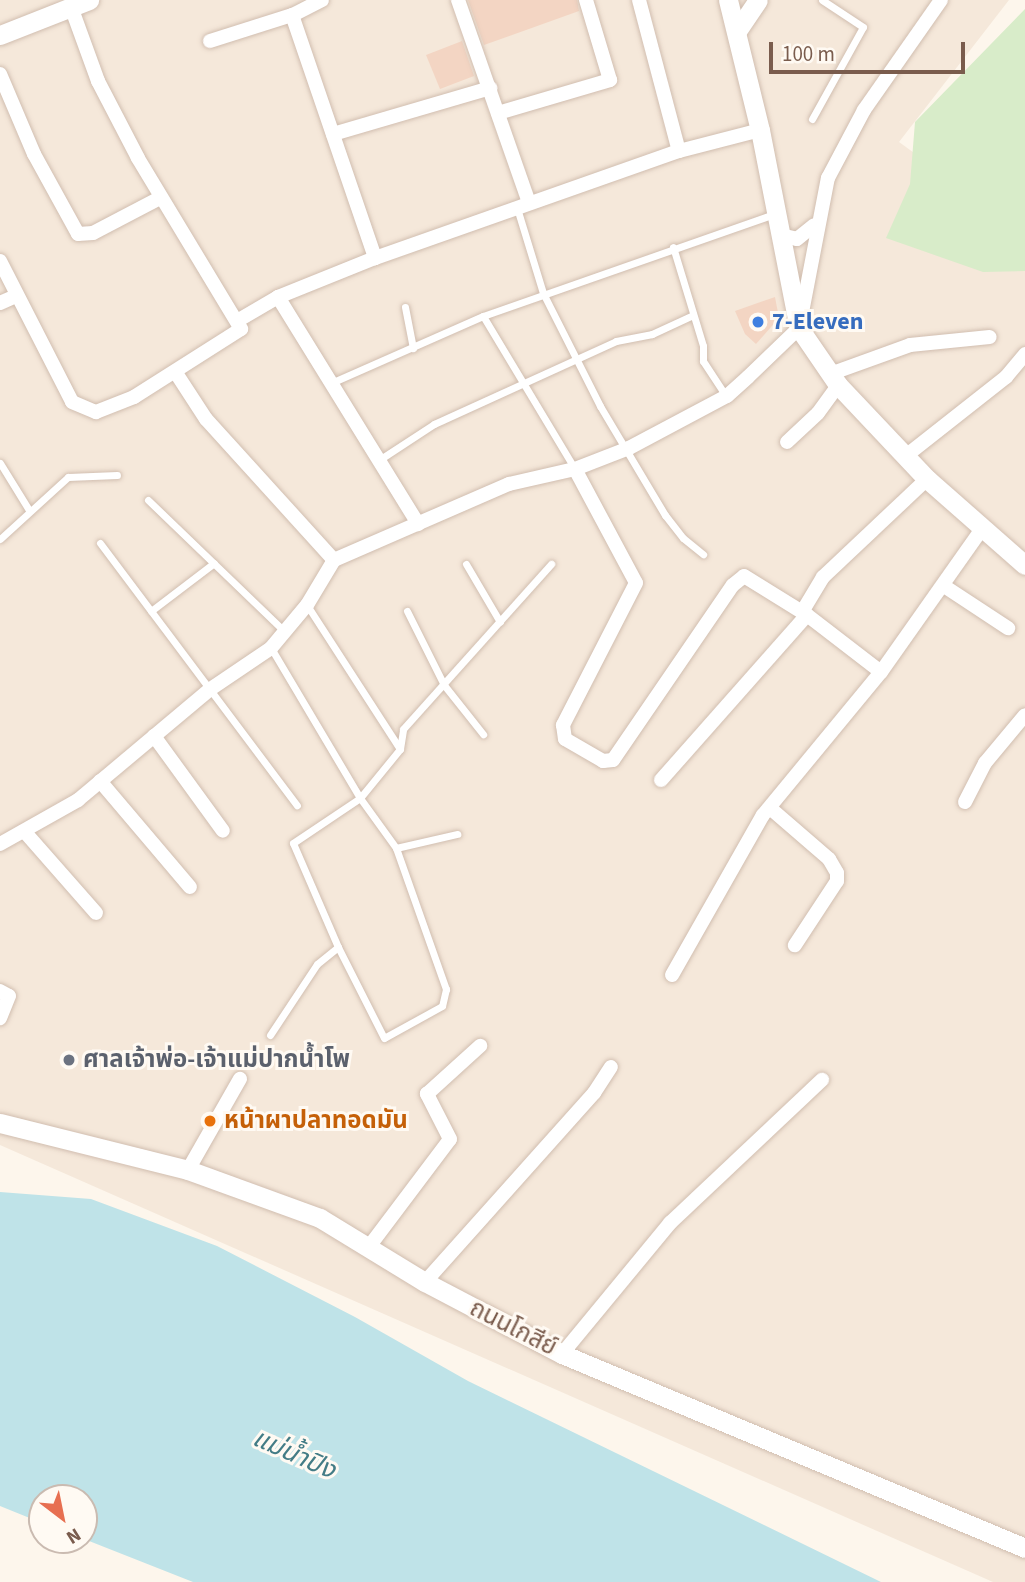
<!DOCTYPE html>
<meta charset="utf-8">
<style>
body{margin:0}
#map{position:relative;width:1025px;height:1582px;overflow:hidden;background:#fdf6ec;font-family:"Source Sans 3","Noto Sans Thai",sans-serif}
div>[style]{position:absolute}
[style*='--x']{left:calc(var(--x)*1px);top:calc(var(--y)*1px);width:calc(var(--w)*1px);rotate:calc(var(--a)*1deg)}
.residential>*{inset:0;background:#f5e8da}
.green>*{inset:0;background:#d8ecc9}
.water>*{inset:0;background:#bfe3e8}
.building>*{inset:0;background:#f3d5c3}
.roads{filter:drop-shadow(0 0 2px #d1beb0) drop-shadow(0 0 2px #d1beb0)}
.lane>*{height:7px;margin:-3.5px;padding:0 3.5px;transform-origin:3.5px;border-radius:3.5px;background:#fff}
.street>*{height:14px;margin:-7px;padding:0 7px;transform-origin:7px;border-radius:7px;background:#fff}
.secondary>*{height:19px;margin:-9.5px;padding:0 9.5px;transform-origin:9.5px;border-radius:9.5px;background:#fff}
.dots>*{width:19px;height:19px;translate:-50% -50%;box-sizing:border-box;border:4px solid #fffaf3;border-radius:50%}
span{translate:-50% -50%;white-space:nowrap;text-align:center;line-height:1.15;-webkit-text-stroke:6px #fffaf3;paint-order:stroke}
.shop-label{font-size:24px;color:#366cbe;font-weight:700}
.left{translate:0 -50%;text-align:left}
.worship-label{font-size:24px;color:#5b616d;font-weight:700}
.food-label{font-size:24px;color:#c56008;font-weight:700}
.street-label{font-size:24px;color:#7a5c4d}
.water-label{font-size:26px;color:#437c86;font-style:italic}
.north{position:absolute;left:28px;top:1484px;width:70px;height:70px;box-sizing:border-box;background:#fffaf3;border:2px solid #cabbb1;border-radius:50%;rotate:148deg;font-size:19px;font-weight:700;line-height:28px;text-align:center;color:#7a5c4d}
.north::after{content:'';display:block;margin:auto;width:24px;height:32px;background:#e76f51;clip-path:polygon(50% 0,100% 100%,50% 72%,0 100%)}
.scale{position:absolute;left:769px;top:42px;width:196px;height:32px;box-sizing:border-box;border:4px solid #7a5c4d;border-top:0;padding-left:9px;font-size:21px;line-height:24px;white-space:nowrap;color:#7a5c4d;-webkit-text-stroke:5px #fffaf3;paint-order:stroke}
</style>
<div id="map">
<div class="residential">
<i style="clip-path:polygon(0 0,1009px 0,899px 142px,1025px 233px,1025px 1582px,993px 1582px,0 1145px)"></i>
</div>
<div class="green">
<i style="clip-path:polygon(1025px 9px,1025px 271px,983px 272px,886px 238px,910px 184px,915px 122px)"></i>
</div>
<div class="water">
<i style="clip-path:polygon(0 1192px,91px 1199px,217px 1246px,355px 1317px,468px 1381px,881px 1582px,193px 1582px,84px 1539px,84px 1498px,42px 1498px,42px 1523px,0 1506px)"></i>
</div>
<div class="building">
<i style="clip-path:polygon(468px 0,577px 0,579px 11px,484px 45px)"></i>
<i style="clip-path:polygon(462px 41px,474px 76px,440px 89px,426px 55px)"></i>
<i style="clip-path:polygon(775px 297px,779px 318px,756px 344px,745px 334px,735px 311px)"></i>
</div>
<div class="roads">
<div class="lane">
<i style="--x:812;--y:119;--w:105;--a:-61"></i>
<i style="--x:863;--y:27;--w:49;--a:-146.6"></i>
<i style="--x:517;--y:208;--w:89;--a:73"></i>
<i style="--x:543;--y:293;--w:127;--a:63.2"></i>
<i style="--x:600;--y:406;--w:127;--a:59.2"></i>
<i style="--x:665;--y:515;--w:29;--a:52"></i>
<i style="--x:683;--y:538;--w:26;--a:39"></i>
<i style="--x:673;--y:247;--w:103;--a:73.1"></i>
<i style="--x:703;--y:346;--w:15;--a:90"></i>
<i style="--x:703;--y:361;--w:42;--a:56.7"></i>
<i style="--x:405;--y:307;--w:42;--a:79"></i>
<i style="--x:483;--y:316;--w:179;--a:59"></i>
<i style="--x:331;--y:383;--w:166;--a:-23.8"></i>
<i style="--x:483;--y:316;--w:309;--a:-19.3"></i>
<i style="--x:379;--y:460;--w:66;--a:-33.2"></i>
<i style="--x:434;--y:424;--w:200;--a:-24.5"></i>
<i style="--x:616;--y:341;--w:37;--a:-11"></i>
<i style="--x:652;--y:334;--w:45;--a:-24.9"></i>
<i style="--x:0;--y:463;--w:55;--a:58.3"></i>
<i style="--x:148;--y:500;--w:187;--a:43.9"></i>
<i style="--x:0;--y:539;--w:92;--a:-42.4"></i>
<i style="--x:68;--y:477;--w:49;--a:-2.3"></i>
<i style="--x:100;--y:543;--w:328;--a:53.1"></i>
<i style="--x:466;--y:564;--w:67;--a:59.6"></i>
<i style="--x:151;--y:611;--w:79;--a:-37.3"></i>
<i style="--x:407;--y:611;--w:83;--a:63.4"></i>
<i style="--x:444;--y:685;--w:63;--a:51.5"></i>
<i style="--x:271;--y:648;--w:174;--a:59.3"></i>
<i style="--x:360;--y:798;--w:62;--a:54.2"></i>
<i style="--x:396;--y:848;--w:150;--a:70.5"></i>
<i style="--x:446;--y:989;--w:17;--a:103"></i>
<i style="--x:442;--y:1006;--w:66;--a:151.1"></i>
<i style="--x:384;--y:1038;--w:102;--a:-116.8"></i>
<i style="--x:338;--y:947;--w:113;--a:-113.4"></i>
<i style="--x:293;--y:843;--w:81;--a:-33.9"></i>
<i style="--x:360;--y:798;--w:63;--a:-50.8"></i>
<i style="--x:400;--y:749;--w:171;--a:-122.9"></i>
<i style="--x:400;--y:749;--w:20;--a:-81"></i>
<i style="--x:403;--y:729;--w:222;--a:-48.1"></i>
<i style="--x:396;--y:848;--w:63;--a:-12.9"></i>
<i style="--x:270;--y:1035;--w:85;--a:-56.5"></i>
<i style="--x:317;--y:964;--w:27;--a:-39"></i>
</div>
<div class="street">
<i style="--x:322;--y:0;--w:34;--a:153"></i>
<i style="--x:292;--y:15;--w:257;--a:71.1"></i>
<i style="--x:458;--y:0;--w:215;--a:70.7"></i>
<i style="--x:639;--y:0;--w:156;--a:75.2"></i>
<i style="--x:210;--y:41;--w:86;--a:-17.6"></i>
<i style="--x:0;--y:74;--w:87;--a:67"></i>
<i style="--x:34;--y:154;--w:91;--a:61.2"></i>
<i style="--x:78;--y:234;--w:15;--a:-4"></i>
<i style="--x:93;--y:233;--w:76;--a:-27.6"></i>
<i style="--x:498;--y:113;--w:117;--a:-16.4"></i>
<i style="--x:610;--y:80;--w:84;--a:-106.7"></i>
<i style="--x:333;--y:134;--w:164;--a:-16.3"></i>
<i style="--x:780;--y:230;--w:8;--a:50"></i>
<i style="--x:785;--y:236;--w:12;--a:14"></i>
<i style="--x:797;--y:239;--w:22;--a:-39"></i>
<i style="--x:0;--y:261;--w:158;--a:62.9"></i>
<i style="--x:72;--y:402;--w:26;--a:23"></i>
<i style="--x:96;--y:412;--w:41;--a:-21.5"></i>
<i style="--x:134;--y:397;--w:127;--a:-32.4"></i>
<i style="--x:241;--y:329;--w:200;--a:-121.1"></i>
<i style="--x:138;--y:158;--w:87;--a:-117.5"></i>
<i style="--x:98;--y:81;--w:79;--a:-110"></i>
<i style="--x:278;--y:297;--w:267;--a:58.3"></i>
<i style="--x:0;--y:303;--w:17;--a:-24"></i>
<i style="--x:237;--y:321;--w:48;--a:-30.3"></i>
<i style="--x:278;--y:297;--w:105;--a:-21.9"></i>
<i style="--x:375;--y:258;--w:322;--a:-19.4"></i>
<i style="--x:679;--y:151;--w:84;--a:-14.5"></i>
<i style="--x:176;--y:373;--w:55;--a:56.9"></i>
<i style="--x:206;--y:419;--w:190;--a:47.8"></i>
<i style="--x:830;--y:374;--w:85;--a:-19.9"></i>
<i style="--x:910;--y:345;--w:80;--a:-5.7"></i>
<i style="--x:787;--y:442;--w:42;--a:-43.1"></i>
<i style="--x:818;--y:413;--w:34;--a:-54"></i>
<i style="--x:907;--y:455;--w:126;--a:-38.2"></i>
<i style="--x:1006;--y:377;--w:30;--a:-50"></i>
<i style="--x:575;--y:469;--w:129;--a:61.8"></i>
<i style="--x:636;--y:583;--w:160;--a:117.2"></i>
<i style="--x:563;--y:725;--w:14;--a:82"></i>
<i style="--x:565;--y:739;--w:44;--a:30.1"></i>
<i style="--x:603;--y:761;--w:10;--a:-6"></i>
<i style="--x:613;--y:760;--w:212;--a:-55.6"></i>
<i style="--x:733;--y:585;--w:14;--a:-39"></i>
<i style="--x:744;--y:576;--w:74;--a:31.8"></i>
<i style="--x:807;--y:615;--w:93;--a:37.6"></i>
<i style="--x:944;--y:586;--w:77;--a:33.3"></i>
<i style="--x:802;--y:612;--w:41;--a:-59"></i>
<i style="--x:823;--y:577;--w:143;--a:-43.3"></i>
<i style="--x:154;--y:736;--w:117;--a:54"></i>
<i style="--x:661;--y:780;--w:220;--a:-48.5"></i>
<i style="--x:100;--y:781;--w:139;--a:49.7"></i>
<i style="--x:965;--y:802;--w:44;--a:-62.9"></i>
<i style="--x:985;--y:763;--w:62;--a:-50.2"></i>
<i style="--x:770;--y:808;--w:78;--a:40.8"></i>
<i style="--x:829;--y:859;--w:16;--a:60"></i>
<i style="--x:837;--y:873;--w:8;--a:90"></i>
<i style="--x:837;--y:881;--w:77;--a:123.3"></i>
<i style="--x:24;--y:831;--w:109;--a:48.7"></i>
<i style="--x:0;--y:844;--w:90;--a:-29.4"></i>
<i style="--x:78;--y:800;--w:171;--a:-40"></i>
<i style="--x:209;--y:690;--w:75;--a:-34.1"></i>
<i style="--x:271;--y:648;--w:56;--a:-50.1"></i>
<i style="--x:307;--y:605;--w:52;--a:-59"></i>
<i style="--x:334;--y:560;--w:191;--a:-23.5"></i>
<i style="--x:509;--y:484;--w:68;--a:-12.8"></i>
<i style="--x:575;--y:469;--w:58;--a:-21.3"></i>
<i style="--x:629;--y:448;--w:111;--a:-28"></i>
<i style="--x:727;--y:396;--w:28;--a:-42"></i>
<i style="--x:748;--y:377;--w:71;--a:-43.9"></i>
<i style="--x:799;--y:328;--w:153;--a:-79.1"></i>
<i style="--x:828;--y:178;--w:77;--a:-62.1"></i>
<i style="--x:864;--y:110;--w:134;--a:-55"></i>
<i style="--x:672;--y:975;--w:184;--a:-60.4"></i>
<i style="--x:763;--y:815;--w:185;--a:-50.5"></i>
<i style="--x:881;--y:672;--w:175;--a:-54.8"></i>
<i style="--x:0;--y:991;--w:10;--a:29"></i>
<i style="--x:9;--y:996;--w:24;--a:112"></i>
<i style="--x:188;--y:1170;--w:105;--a:-60.3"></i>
<i style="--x:368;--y:1248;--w:136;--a:-53"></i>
<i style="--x:450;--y:1139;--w:51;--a:-117.1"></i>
<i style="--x:427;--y:1094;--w:72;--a:-42.2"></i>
<i style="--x:425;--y:1282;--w:254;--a:-48.2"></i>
<i style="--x:594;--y:1093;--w:31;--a:-57"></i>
<i style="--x:562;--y:1354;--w:170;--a:-50.5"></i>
<i style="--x:670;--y:1223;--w:209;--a:-43.3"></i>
</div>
<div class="secondary">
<i style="--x:728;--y:0;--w:134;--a:76.2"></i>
<i style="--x:760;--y:130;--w:202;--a:78.9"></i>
<i style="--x:799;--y:328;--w:69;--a:55.6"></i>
<i style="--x:838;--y:385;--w:129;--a:46.6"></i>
<i style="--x:927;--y:479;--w:130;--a:41.3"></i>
<i style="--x:737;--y:31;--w:37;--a:-56"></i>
<i style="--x:0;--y:35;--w:96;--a:-21.5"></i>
<i style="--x:0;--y:1123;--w:194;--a:14"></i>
<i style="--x:188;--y:1170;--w:140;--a:20"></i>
<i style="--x:320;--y:1218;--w:123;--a:31.4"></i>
<i style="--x:425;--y:1282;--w:155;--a:27.7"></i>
<i style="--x:562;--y:1354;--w:502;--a:22.73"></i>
</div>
</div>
<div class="dots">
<i style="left:758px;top:322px;background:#3f7fe0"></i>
<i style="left:69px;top:1060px;background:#6b7280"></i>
<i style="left:210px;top:1121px;background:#e8710a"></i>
</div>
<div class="shop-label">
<span class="left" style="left:772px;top:322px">7-Eleven</span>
</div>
<div class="worship-label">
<span class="left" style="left:83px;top:1060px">ศาลเจ้าพ่อ-เจ้าแม่ปากน้ำโพ</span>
</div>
<div class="food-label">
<span class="left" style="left:224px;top:1121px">หน้าผาปลาทอดมัน</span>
</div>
<div class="street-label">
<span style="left:513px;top:1328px;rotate:27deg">ถนนโกสีย์</span>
</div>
<div class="water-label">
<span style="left:294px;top:1454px;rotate:24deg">แม่น้ำปิง</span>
</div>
<div class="north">N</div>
<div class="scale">100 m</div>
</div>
